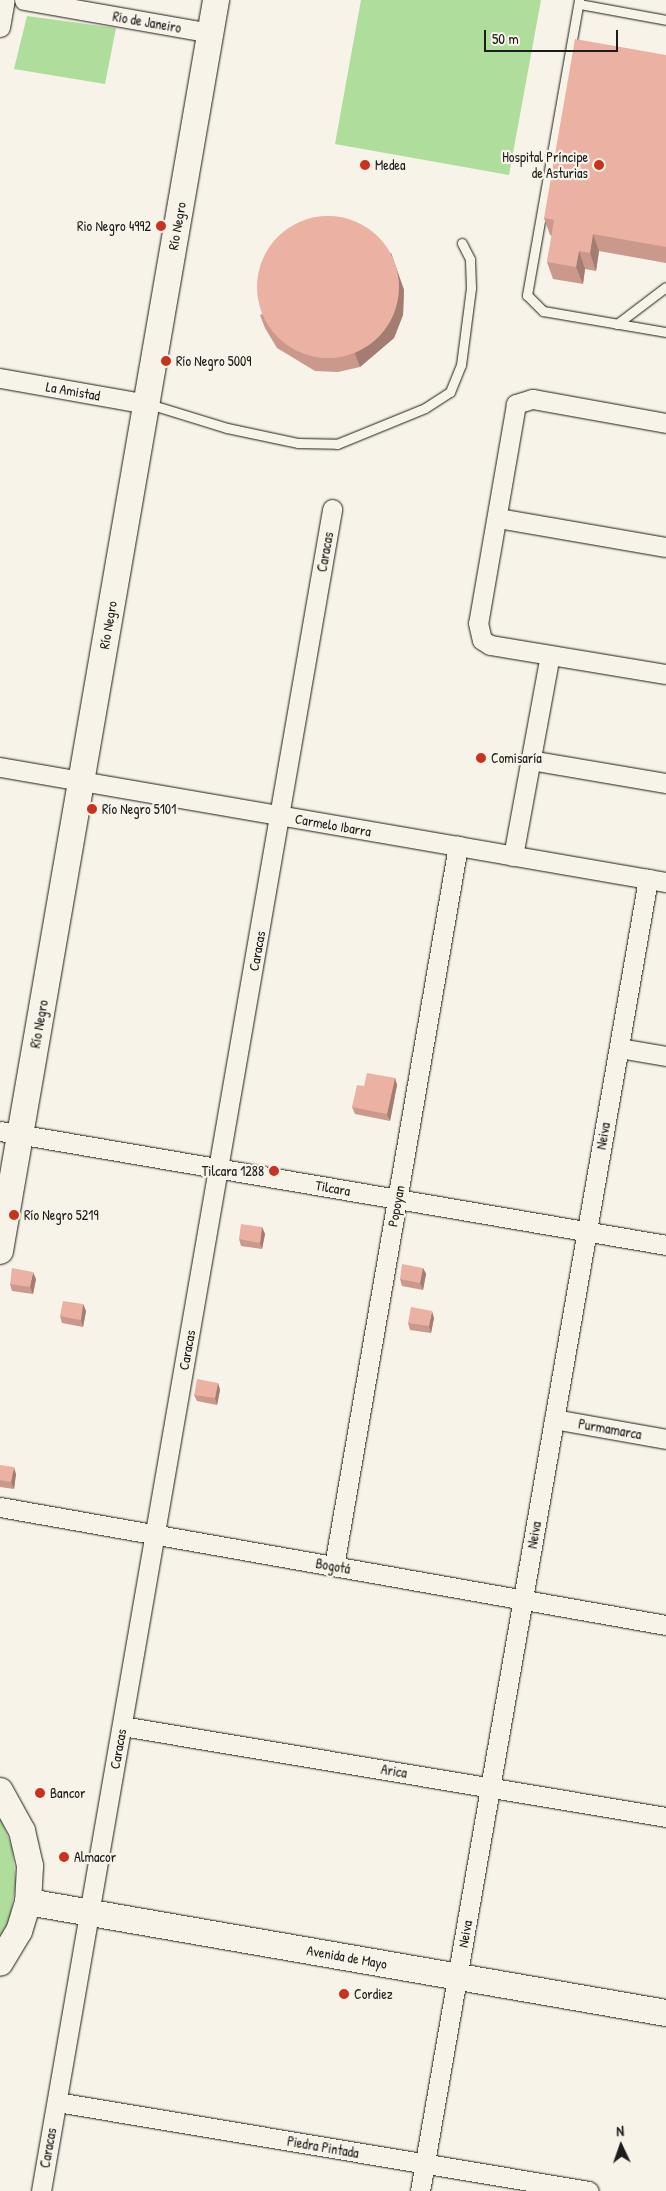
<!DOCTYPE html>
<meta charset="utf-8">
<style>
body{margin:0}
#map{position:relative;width:666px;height:2191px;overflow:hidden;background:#f7f3e8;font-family:"Patrick Hand",sans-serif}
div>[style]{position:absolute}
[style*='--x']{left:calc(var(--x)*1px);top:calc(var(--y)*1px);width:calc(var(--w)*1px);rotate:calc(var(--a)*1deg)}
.green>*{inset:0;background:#aedd9c}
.roads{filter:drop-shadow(0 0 1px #1c1c1c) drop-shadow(0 0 1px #1c1c1c)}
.service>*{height:9px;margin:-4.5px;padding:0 4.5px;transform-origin:4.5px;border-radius:4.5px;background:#f7f3e8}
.minor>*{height:19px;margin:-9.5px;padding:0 9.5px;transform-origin:9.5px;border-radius:9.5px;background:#f7f3e8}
.secondary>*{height:26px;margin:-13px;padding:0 13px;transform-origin:13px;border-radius:13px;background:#f7f3e8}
.wall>*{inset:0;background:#ca998c}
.shaded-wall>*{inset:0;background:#a47d72}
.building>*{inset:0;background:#ebb2a3}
.round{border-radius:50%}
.dots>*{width:14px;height:14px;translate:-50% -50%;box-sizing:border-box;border:2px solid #f7f3e8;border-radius:50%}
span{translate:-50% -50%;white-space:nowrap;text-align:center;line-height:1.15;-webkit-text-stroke:4.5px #f7f3e8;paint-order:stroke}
.street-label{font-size:14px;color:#1c1c1c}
.poi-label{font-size:14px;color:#1c1c1c}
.right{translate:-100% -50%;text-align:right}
.left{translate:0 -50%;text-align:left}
.north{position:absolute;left:596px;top:2121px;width:50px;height:50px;-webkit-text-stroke:4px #f7f3e8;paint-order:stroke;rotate:357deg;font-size:14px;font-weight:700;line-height:20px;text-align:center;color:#1c1c1c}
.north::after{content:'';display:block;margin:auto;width:18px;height:22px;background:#1c1c1c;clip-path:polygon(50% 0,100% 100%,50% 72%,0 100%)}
.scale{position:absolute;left:484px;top:30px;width:134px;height:22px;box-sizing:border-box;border:2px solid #1c1c1c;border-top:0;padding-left:6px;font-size:15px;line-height:18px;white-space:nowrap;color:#1c1c1c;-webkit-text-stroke:4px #f7f3e8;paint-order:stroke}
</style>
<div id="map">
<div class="green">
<i style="clip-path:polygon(361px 0,541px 0,509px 175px,335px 144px)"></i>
<i style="clip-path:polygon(27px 16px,116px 28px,105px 84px,14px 69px)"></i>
<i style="clip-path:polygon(0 1817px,12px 1847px,16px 1882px,10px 1918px,0 1937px)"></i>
</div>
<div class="roads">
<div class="service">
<i style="--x:579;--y:0;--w:300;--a:100"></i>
<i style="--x:527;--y:295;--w:23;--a:45"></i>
<i style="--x:543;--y:311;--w:125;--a:9.7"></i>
<i style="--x:579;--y:4;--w:88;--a:10.4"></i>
<i style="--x:617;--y:324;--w:61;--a:-37.1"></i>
<i style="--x:149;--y:404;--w:82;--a:17.1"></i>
<i style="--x:227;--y:428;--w:73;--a:11.9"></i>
<i style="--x:298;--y:443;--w:39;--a:1"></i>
<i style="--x:337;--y:444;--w:95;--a:-22.2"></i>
<i style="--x:425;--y:408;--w:30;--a:-33"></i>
<i style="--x:450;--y:392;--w:29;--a:-68"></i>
<i style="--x:461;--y:365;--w:78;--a:-82.6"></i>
<i style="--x:471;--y:288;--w:29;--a:-92"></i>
<i style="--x:470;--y:259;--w:18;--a:-117"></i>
</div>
<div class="minor">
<i style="--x:24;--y:0;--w:190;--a:10"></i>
<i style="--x:0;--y:27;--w:27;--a:-80"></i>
<i style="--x:0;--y:378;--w:149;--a:10"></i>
<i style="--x:666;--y:423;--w:136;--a:-169.8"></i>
<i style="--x:532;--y:399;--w:17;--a:163"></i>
<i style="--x:516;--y:404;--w:222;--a:99.8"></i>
<i style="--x:478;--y:623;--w:17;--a:77"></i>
<i style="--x:482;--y:640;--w:9;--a:32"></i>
<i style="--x:490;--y:645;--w:178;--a:9.4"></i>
<i style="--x:498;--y:518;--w:170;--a:9.8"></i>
<i style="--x:530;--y:760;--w:138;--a:9.6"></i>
<i style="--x:0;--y:767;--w:676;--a:9.8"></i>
<i style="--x:513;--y:856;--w:204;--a:-79.6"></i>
<i style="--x:619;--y:1048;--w:48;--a:9.7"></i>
<i style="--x:0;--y:1131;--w:676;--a:9.71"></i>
<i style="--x:554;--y:1419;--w:114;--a:10.1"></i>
<i style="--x:0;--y:1507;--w:676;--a:10.05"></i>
<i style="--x:334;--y:1566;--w:731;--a:-80.23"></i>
<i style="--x:122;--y:1726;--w:552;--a:9.5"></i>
<i style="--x:57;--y:2102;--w:539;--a:9.5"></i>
<i style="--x:41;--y:2191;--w:1707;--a:-80.18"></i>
<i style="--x:420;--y:2191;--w:1332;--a:-80.14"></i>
</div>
<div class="secondary">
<i style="--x:0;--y:1251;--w:1270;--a:-80.2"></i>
<i style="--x:0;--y:1791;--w:46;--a:61.2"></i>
<i style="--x:22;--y:1831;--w:36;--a:77"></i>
<i style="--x:30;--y:1866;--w:36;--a:93"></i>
<i style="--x:28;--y:1902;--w:30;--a:107"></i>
<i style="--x:19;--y:1931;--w:37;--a:121"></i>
<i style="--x:28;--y:1902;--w:648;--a:9.87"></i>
</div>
</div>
<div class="wall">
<i style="clip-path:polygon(666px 55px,666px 263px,599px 251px,596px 271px,585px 269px,583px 284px,553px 279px,547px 262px,552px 236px,550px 235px,544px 218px)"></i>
<i style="clip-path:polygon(391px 253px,404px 290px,403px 315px,394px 338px,360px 367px,338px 372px,315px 371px,277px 348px,265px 328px,260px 315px)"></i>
<i style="clip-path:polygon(395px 1078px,397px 1085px,390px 1121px,355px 1114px,352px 1107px,364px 1086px)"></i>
<i style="clip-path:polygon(262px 1227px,265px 1234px,262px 1249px,241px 1246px,239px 1239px)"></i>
<i style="clip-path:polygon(423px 1268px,426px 1274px,423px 1290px,402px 1286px,400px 1279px)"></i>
<i style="clip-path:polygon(36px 1279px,33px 1294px,12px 1291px,10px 1284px)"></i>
<i style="clip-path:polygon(83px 1304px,86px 1311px,83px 1327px,62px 1323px,60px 1316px)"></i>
<i style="clip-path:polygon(434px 1318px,431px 1333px,410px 1330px,408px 1323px)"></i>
<i style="clip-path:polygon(218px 1383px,220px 1390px,217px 1405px,197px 1401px,194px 1395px)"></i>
<i style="clip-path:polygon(0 1465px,16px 1474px,14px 1489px,0 1487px)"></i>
</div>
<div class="shaded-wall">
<i style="clip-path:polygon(593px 234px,599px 251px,596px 271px,590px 253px)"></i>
<i style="clip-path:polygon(579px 251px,585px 269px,583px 284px,576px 267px)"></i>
<i style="clip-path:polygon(391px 253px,404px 290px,403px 315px,394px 338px,360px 367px,355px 354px)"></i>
<i style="clip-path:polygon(395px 1078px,397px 1085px,390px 1121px,387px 1114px)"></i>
<i style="clip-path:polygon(262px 1227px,265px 1234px,262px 1249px,260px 1243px)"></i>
<i style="clip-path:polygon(423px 1268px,426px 1274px,423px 1290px,420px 1283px)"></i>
<i style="clip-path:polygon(33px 1272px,36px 1279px,33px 1294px,30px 1287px)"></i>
<i style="clip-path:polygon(83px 1304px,86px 1311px,83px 1327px,81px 1320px)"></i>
<i style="clip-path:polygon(432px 1311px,434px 1318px,431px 1333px,429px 1326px)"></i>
<i style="clip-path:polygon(218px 1383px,220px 1390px,217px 1405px,215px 1398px)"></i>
<i style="clip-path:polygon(14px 1467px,16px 1474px,14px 1489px,11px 1482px)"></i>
</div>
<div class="building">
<i style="clip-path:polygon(575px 39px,666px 55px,666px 247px,593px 234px,590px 253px,579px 251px,576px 267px,547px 262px,554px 220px,544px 218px)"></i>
<i class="round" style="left:257px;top:216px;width:142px;height:142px"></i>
<i style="clip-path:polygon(367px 1073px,395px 1078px,387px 1114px,352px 1107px,357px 1085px,364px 1086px)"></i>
<i style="clip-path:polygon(241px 1224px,262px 1227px,260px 1243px,239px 1239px)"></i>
<i style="clip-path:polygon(402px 1264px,423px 1268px,420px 1283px,400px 1279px)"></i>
<i style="clip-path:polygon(12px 1268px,33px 1272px,30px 1287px,10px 1284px)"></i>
<i style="clip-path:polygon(63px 1301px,83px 1304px,81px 1320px,60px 1316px)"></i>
<i style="clip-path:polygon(411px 1307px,432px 1311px,429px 1326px,408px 1323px)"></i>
<i style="clip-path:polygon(197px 1379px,218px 1383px,215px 1398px,194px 1395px)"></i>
<i style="clip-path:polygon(0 1465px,14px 1467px,11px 1482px,0 1480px)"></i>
</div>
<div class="dots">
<i style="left:365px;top:165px;background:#c8321e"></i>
<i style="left:599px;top:165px;background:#c8321e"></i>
<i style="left:161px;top:226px;background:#c8321e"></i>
<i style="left:166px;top:361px;background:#c8321e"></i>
<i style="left:481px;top:758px;background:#c8321e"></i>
<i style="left:92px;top:809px;background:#c8321e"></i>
<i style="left:274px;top:1171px;background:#c8321e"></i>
<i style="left:14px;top:1215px;background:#c8321e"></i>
<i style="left:40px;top:1793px;background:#c8321e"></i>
<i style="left:64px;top:1857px;background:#c8321e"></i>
<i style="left:344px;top:1994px;background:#c8321e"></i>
</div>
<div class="street-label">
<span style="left:147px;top:22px;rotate:10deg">Rio de Janeiro</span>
<span style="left:177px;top:226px;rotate:-80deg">Río Negro</span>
<span style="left:73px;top:391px;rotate:10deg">La Amistad</span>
<span style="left:325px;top:552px;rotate:-80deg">Caracas</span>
<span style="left:108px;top:625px;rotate:-80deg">Río Negro</span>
<span style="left:333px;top:825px;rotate:10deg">Carmelo Ibarra</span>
<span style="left:257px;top:951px;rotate:-80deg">Caracas</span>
<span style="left:39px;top:1024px;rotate:-80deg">Río Negro</span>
<span style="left:603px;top:1136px;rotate:-80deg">Neiva</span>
<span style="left:333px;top:1188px;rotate:10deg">Tilcara</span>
<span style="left:396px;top:1206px;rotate:-80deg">Popoyan</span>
<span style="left:187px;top:1350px;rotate:-80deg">Caracas</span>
<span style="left:610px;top:1429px;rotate:10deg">Purmamarca</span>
<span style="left:534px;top:1535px;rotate:-80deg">Neiva</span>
<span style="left:333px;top:1566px;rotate:10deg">Bogotá</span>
<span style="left:118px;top:1749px;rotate:-80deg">Caracas</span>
<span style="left:394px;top:1771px;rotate:9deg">Arica</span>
<span style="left:465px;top:1934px;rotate:-80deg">Neiva</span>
<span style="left:347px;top:1957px;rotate:10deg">Avenida de Mayo</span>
<span style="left:323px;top:2147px;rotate:10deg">Piedra Pintada</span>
<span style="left:48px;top:2148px;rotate:-80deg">Caracas</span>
</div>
<div class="poi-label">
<span class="right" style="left:588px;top:165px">Hospital Príncipe<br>de Asturias</span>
<span class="left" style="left:375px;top:165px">Medea</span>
<span class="right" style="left:151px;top:226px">Rio Negro 4992</span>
<span class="left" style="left:176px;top:361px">Río Negro 5009</span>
<span class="left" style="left:491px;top:758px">Comisaría</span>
<span class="left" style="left:102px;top:809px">Río Negro 5101</span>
<span class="right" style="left:264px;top:1171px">Tilcara 1288</span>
<span class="left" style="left:24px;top:1215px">Río Negro 5219</span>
<span class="left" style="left:50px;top:1793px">Bancor</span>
<span class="left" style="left:74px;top:1857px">Almacor</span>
<span class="left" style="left:354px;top:1994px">Cordiez</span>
</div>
<div class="north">N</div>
<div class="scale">50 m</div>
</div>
